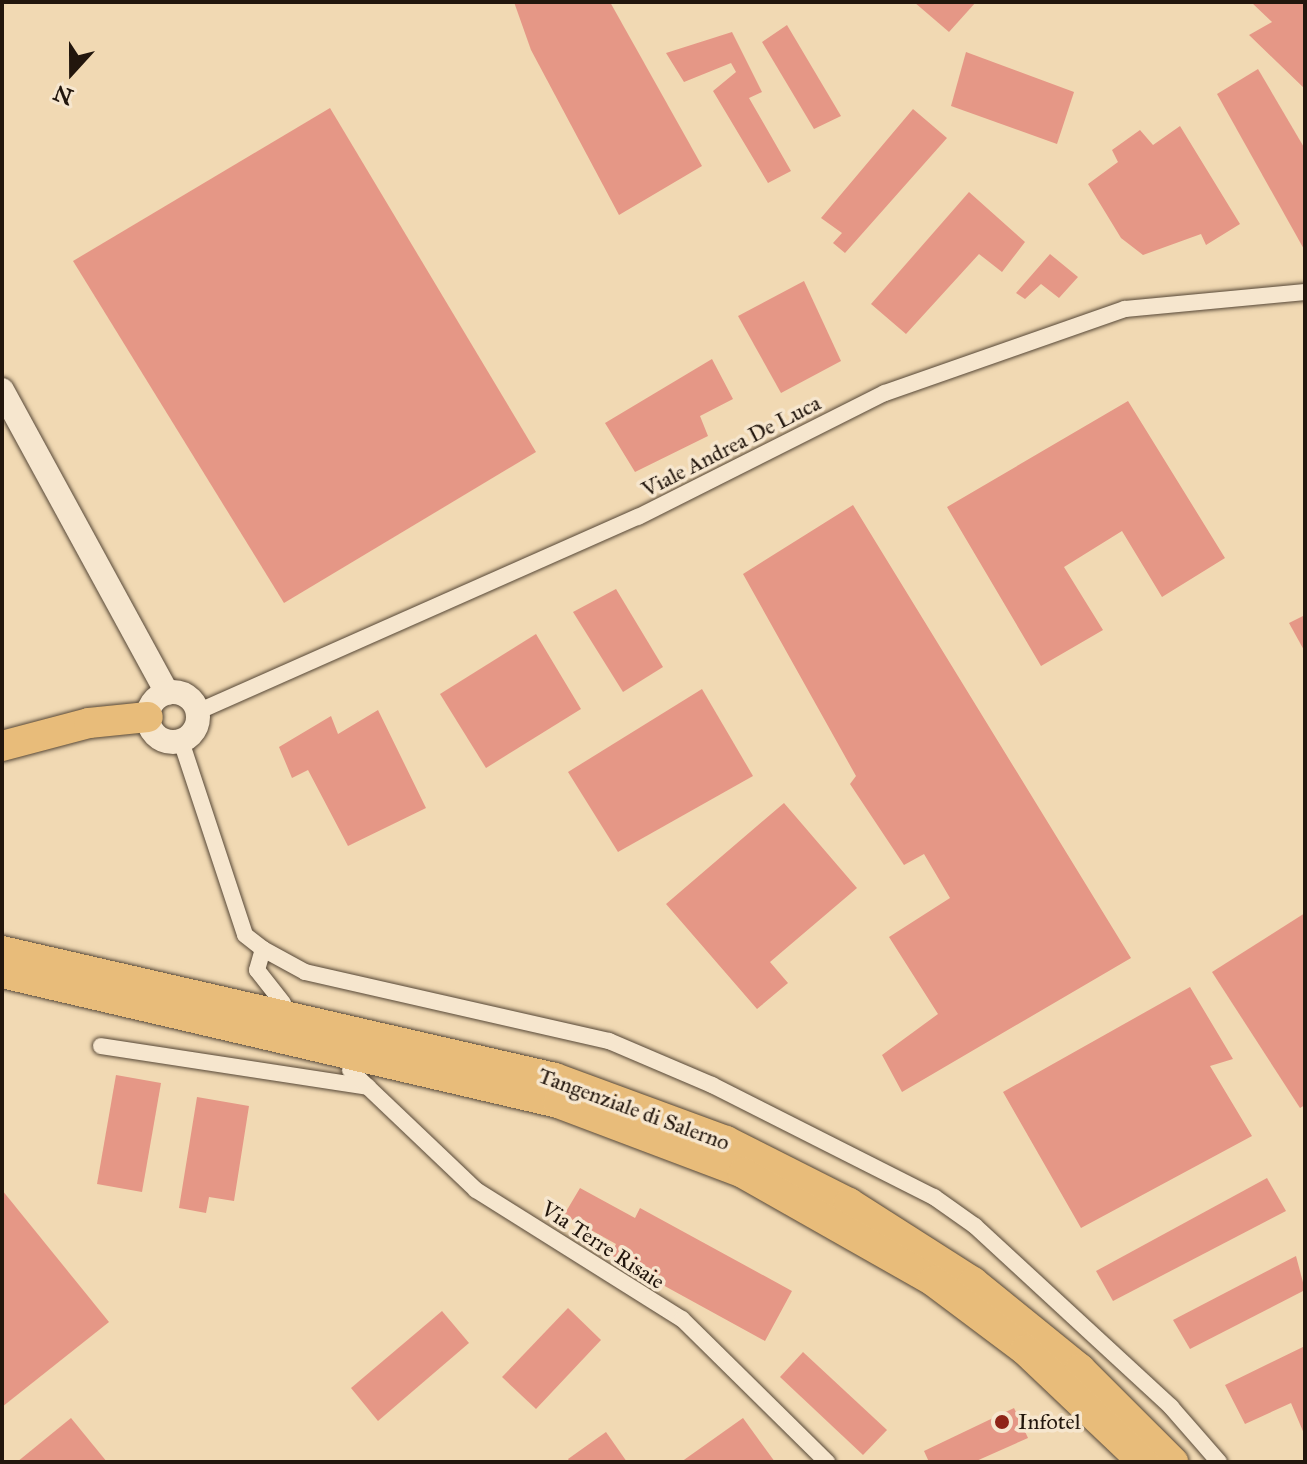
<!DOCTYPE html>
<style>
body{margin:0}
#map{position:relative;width:1307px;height:1464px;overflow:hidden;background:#f1d9b3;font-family:"IM FELL Great Primer",serif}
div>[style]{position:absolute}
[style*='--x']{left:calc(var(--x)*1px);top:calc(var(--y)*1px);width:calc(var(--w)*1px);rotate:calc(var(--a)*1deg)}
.building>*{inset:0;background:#e59786}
.roads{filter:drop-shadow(0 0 2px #564736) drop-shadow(0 0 2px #564736)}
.street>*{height:16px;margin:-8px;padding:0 8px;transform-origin:8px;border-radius:8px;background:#f6e6ce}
.secondary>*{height:24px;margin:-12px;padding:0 12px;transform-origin:12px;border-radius:12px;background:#f6e6ce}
.secondary>.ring{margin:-12px;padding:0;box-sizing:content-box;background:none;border:24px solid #f6e6ce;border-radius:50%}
.highway>*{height:30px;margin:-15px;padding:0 15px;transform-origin:15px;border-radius:15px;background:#e8bc7a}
.dots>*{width:22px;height:22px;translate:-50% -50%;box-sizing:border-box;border:4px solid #f6e6ce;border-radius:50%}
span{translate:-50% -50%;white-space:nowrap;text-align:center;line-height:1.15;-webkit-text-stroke:7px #f6e6ce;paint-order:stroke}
.street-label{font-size:22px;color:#22160d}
.poi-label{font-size:22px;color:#22160d}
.left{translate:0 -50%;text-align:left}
.frame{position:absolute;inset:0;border:4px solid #22160d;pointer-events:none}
.north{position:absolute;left:32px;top:32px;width:80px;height:80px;-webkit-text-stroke:6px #f6e6ce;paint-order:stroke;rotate:201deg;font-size:22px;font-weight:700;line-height:32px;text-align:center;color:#22160d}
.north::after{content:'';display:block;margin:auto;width:28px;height:36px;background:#22160d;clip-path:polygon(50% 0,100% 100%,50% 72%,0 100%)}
</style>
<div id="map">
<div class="building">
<i style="clip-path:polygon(514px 2px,610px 2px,702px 166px,619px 215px,531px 50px)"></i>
<i style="clip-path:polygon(914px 2px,976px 2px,949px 32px)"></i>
<i style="clip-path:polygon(1251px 2px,1305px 2px,1305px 89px,1249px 35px,1272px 22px)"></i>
<i style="clip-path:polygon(787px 25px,841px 116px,814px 129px,762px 42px)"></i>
<i style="clip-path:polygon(732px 32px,762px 92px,749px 98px,791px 171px,768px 183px,713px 91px,736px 72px,731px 63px,684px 82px,666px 53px)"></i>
<i style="clip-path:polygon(966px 52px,1074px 92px,1057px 144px,951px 106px)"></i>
<i style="clip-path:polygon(1258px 69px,1305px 149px,1305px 251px,1217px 94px)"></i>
<i style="clip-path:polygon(330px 108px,536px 452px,284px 603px,73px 261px)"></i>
<i style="clip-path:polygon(913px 109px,947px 138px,845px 253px,833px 243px,842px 233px,821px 218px)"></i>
<i style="clip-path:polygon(1180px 126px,1240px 224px,1206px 245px,1201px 234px,1143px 255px,1121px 238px,1088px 184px,1118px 162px,1112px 150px,1140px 130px,1153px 145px)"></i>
<i style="clip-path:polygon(969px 192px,1025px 242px,1002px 272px,979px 254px,906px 334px,871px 304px)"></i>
<i style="clip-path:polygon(1050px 254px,1078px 277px,1059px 298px,1041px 284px,1025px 299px,1016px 293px)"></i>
<i style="clip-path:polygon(804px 281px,841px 361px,781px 393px,738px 316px)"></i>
<i style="clip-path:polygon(712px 359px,733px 399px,700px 416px,708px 436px,635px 472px,605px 423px)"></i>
<i style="clip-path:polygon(1128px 401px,1225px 558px,1162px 597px,1122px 531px,1064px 567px,1103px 630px,1041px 666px,947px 507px)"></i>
<i style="clip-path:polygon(853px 505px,1131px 958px,902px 1092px,882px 1055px,938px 1014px,889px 937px,950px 898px,924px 854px,904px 865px,850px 784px,856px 776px,743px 574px)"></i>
<i style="clip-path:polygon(616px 589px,663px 667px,623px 692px,573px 612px)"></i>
<i style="clip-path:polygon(1305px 615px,1305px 652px,1289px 623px)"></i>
<i style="clip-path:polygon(536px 634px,581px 709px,486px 768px,440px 694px)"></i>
<i style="clip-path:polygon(702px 689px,753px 776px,618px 852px,568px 772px)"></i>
<i style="clip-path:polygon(378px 710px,426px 808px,348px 846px,308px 770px,292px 778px,279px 747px,331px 716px,338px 734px)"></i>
<i style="clip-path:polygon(784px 803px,857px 888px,770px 962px,788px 983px,757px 1009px,666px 904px)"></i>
<i style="clip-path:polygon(1305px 913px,1305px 1105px,1300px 1108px,1212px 972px)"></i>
<i style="clip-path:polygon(1190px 987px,1233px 1059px,1210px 1066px,1252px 1136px,1081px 1228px,1003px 1092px)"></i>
<i style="clip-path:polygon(116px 1075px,161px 1083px,142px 1192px,97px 1184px)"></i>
<i style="clip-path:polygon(197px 1097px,249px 1106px,234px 1201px,209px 1197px,206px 1213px,179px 1208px)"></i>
<i style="clip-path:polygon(1267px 1178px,1286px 1211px,1113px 1301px,1096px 1271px)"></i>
<i style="clip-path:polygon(580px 1188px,635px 1218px,640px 1208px,792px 1291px,765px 1341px,610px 1256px,616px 1244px,564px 1215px)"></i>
<i style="clip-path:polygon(2px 1190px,109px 1322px,2px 1407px)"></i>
<i style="clip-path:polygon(1296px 1256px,1305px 1290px,1190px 1349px,1173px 1320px)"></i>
<i style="clip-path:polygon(568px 1308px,601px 1340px,536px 1409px,502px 1377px)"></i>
<i style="clip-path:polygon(442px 1311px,469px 1343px,378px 1421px,351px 1388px)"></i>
<i style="clip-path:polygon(1305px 1346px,1305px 1436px,1291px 1403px,1245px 1424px,1225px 1385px)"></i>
<i style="clip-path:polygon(803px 1352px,887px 1430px,863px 1455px,780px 1377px)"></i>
<i style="clip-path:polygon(1014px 1408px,1028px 1438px,974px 1462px,929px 1462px,924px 1451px)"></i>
<i style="clip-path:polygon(71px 1418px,107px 1462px,17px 1462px)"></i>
<i style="clip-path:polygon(743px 1418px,775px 1462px,681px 1462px)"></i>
<i style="clip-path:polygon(606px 1432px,627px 1462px,570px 1462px,568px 1459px)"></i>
</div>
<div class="roads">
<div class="street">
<i style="--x:197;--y:712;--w:482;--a:-23.9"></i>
<i style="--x:638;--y:517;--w:276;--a:-26.7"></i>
<i style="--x:885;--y:393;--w:254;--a:-19.3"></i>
<i style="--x:1125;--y:309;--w:181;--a:-5.4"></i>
<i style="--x:181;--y:741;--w:204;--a:71.7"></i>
<i style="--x:245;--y:935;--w:23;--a:38"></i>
<i style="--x:263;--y:949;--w:48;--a:28.7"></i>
<i style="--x:305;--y:972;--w:312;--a:12.8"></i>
<i style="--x:609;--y:1041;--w:112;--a:23.1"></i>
<i style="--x:712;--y:1085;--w:249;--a:26.8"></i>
<i style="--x:934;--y:1197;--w:50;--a:35.3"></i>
<i style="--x:975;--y:1226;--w:267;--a:42.7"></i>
<i style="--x:1171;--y:1407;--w:73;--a:48.9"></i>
<i style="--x:263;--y:949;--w:22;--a:106"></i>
<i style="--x:257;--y:970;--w:42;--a:51.8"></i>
<i style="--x:101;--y:1046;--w:270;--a:8.7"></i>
<i style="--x:350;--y:1070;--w:174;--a:43.6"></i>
<i style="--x:476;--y:1190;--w:243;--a:32.1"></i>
<i style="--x:682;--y:1319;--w:204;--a:44.6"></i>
</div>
<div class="secondary">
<i style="--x:2;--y:390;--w:345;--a:61.4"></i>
<i class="ring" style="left:148px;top:692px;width:26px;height:26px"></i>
</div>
<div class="highway">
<i style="--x:2;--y:746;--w:90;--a:-14.8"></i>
<i style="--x:89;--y:723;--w:59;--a:-5.8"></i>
<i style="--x:2;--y:951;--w:567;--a:12.93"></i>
<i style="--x:555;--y:1078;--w:182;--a:20.2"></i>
<i style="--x:726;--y:1141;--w:138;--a:26.8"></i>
<i style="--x:849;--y:1203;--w:147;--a:32.5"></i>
<i style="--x:973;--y:1282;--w:138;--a:39.1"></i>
<i style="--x:1080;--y:1369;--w:132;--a:45"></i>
<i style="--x:2;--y:973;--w:571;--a:13.16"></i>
<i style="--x:558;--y:1103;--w:198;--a:20.7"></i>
<i style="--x:743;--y:1173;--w:219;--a:29.6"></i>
<i style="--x:933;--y:1281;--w:115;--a:36.9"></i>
<i style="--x:1025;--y:1350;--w:163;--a:43.5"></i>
</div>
</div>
<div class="dots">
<i style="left:1002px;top:1422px;background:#8f2418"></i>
</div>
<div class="street-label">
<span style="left:731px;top:446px;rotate:-27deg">Viale Andrea De Luca</span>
<span style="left:634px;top:1109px;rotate:20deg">Tangenziale di Salerno</span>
<span style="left:603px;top:1245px;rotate:33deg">Via Terre Risaie</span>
</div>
<div class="poi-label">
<span class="left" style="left:1018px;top:1422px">Infotel</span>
</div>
<div class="frame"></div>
<div class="north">N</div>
</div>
